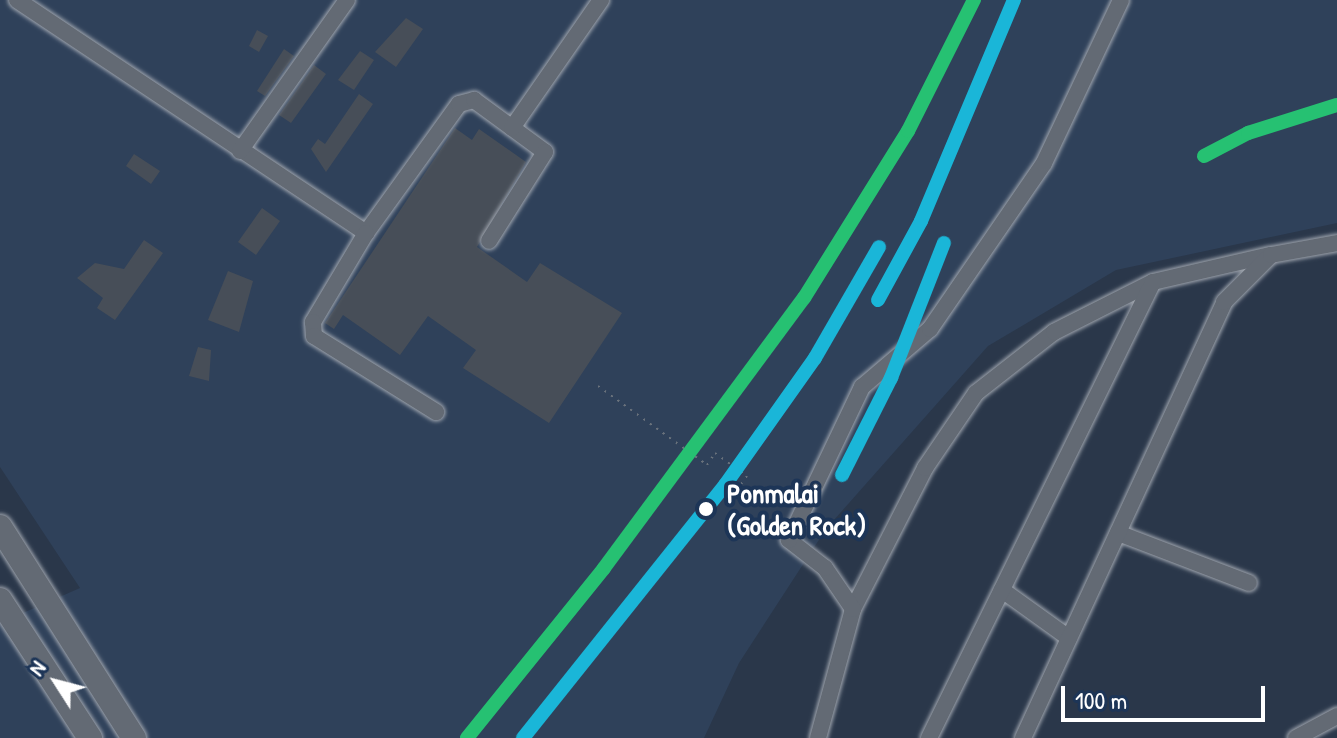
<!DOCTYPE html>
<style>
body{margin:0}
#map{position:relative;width:1337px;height:738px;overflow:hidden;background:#2a374a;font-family:"Patrick Hand",sans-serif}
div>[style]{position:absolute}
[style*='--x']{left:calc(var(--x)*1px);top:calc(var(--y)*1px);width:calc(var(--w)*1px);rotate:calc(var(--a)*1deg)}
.built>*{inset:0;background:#2f415a}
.building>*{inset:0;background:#474e58}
.path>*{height:2px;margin-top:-1px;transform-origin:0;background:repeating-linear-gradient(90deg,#6a727c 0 2px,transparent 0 8px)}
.roads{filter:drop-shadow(0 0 2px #9fa5ae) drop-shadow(0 0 2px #9fa5ae)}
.minor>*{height:16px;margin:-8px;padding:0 8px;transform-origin:8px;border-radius:8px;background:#636a74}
.highway>*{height:24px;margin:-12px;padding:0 12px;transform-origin:12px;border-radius:12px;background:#636a74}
.rail-1>*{height:14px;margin:-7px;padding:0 7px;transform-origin:7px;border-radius:7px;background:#26c172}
.rail-2>*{height:14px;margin:-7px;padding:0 7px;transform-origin:7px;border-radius:7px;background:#1ab6d8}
.dots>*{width:22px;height:22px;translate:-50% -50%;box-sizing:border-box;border:4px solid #1d3557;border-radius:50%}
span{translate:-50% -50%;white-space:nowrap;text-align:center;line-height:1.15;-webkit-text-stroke:8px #1d3557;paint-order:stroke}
.stop-label{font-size:28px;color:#fff;font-weight:700}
.left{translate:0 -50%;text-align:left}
.north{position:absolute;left:16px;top:642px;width:80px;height:80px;-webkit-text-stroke:6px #1d3557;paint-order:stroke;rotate:306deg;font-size:22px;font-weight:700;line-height:32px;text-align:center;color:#fff}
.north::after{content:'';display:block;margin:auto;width:28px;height:36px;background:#fff;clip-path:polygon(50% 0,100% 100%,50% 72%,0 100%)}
.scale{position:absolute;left:1061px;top:686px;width:204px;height:36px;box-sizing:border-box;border:4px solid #fff;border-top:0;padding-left:10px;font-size:24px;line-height:28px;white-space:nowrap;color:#fff;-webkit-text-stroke:6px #1d3557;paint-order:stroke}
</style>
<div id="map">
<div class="built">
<i style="clip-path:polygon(0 0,1337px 0,1337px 223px,1116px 270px,988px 346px,826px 529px,739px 663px,704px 738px,0 738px,0 623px,80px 588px,0 467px)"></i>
</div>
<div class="building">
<i style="clip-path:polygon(406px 18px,423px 29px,396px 67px,375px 52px)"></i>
<i style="clip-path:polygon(257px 30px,268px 36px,259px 52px,249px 46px)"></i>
<i style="clip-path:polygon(284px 49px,294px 56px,265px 96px,257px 91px)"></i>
<i style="clip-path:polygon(360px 51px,374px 60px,354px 90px,338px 80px)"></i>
<i style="clip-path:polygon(314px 65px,326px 74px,291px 123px,279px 115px)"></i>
<i style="clip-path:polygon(359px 94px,373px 104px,326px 172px,311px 149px,318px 139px,325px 144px)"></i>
<i style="clip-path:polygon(455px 128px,472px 140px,479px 129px,526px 162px,477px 247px,527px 282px,540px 263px,622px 313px,549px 423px,463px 368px,476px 350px,428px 316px,400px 355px,343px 315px,334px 329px,325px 323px)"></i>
<i style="clip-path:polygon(134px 154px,160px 171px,151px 184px,126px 166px)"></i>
<i style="clip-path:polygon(262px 208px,280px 221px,256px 255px,238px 242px)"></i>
<i style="clip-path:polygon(144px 240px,163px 253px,115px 320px,97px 308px,103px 298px,77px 278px,95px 263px,124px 269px)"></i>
<i style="clip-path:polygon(228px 271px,253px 281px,239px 332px,208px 320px)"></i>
<i style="clip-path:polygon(198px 347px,211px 350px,209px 381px,189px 376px)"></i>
</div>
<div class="path">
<i style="--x:598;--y:386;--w:135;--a:35.9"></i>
<i style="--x:707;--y:465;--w:14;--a:-56"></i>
<i style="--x:715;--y:453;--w:39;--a:36"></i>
<i style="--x:747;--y:476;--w:14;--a:126"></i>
<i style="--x:739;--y:487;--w:38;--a:35"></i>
</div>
<div class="roads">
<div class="minor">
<i style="--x:17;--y:0;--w:420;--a:33.7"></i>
<i style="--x:366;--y:233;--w:159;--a:-54.2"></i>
<i style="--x:459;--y:104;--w:16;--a:-15"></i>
<i style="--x:474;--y:100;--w:88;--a:36.2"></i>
<i style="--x:545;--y:152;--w:105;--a:122.2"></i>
<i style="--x:512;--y:128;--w:156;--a:-55.2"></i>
<i style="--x:240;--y:151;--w:185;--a:-54.7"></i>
<i style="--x:366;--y:233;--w:104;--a:120.8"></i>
<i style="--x:313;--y:322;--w:14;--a:86"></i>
<i style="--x:314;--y:336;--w:144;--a:31.9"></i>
<i style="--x:1118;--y:533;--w:140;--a:20.9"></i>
<i style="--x:1002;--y:590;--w:82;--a:35.6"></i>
<i style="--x:853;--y:609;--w:158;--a:-62.9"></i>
<i style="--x:925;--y:468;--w:91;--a:-55.8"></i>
<i style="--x:976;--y:393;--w:99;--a:-38"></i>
<i style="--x:1054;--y:332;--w:111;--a:-26.8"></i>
<i style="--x:1153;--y:282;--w:120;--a:-13"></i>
<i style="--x:818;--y:738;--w:134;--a:-74.8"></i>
<i style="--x:853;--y:609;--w:50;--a:-124.3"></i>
<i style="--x:825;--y:568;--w:46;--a:-142.1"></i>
<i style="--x:789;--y:540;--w:170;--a:-64.5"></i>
<i style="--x:862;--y:387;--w:89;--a:-40.5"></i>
<i style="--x:930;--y:329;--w:201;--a:-55.5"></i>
<i style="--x:1044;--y:163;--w:180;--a:-64.7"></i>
<i style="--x:929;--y:738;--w:508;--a:-63.84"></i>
<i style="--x:1023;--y:738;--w:480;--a:-65.2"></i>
<i style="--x:1224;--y:302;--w:66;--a:-45"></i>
<i style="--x:1271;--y:255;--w:67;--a:-10.3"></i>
<i style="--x:1296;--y:738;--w:47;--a:-28.2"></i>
</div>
<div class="highway">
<i style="--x:0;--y:527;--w:250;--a:57.6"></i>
<i style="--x:0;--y:600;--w:165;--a:56.9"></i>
</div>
</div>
<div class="rail-1">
<i style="--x:1204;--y:156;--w:50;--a:-27.6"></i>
<i style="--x:1248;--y:133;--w:93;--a:-17.5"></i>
<i style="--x:467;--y:738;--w:218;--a:-51.1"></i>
<i style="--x:604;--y:568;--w:336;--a:-53.5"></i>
<i style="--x:804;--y:298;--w:197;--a:-58.1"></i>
<i style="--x:908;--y:131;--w:147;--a:-63.3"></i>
</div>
<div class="rail-2">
<i style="--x:878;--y:300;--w:90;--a:-61.4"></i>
<i style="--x:921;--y:221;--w:240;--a:-67.2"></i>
<i style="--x:842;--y:475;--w:109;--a:-63.2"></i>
<i style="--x:891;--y:378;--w:145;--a:-68.6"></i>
<i style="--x:523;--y:738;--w:324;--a:-51.4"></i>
<i style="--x:725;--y:485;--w:156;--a:-54.7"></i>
<i style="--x:815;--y:358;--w:128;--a:-60"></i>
</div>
<div class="dots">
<i style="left:706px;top:509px;background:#fff"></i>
</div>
<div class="stop-label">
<span class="left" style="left:727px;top:509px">Ponmalai<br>(Golden Rock)</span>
</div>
<div class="north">N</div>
<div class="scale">100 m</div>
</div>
